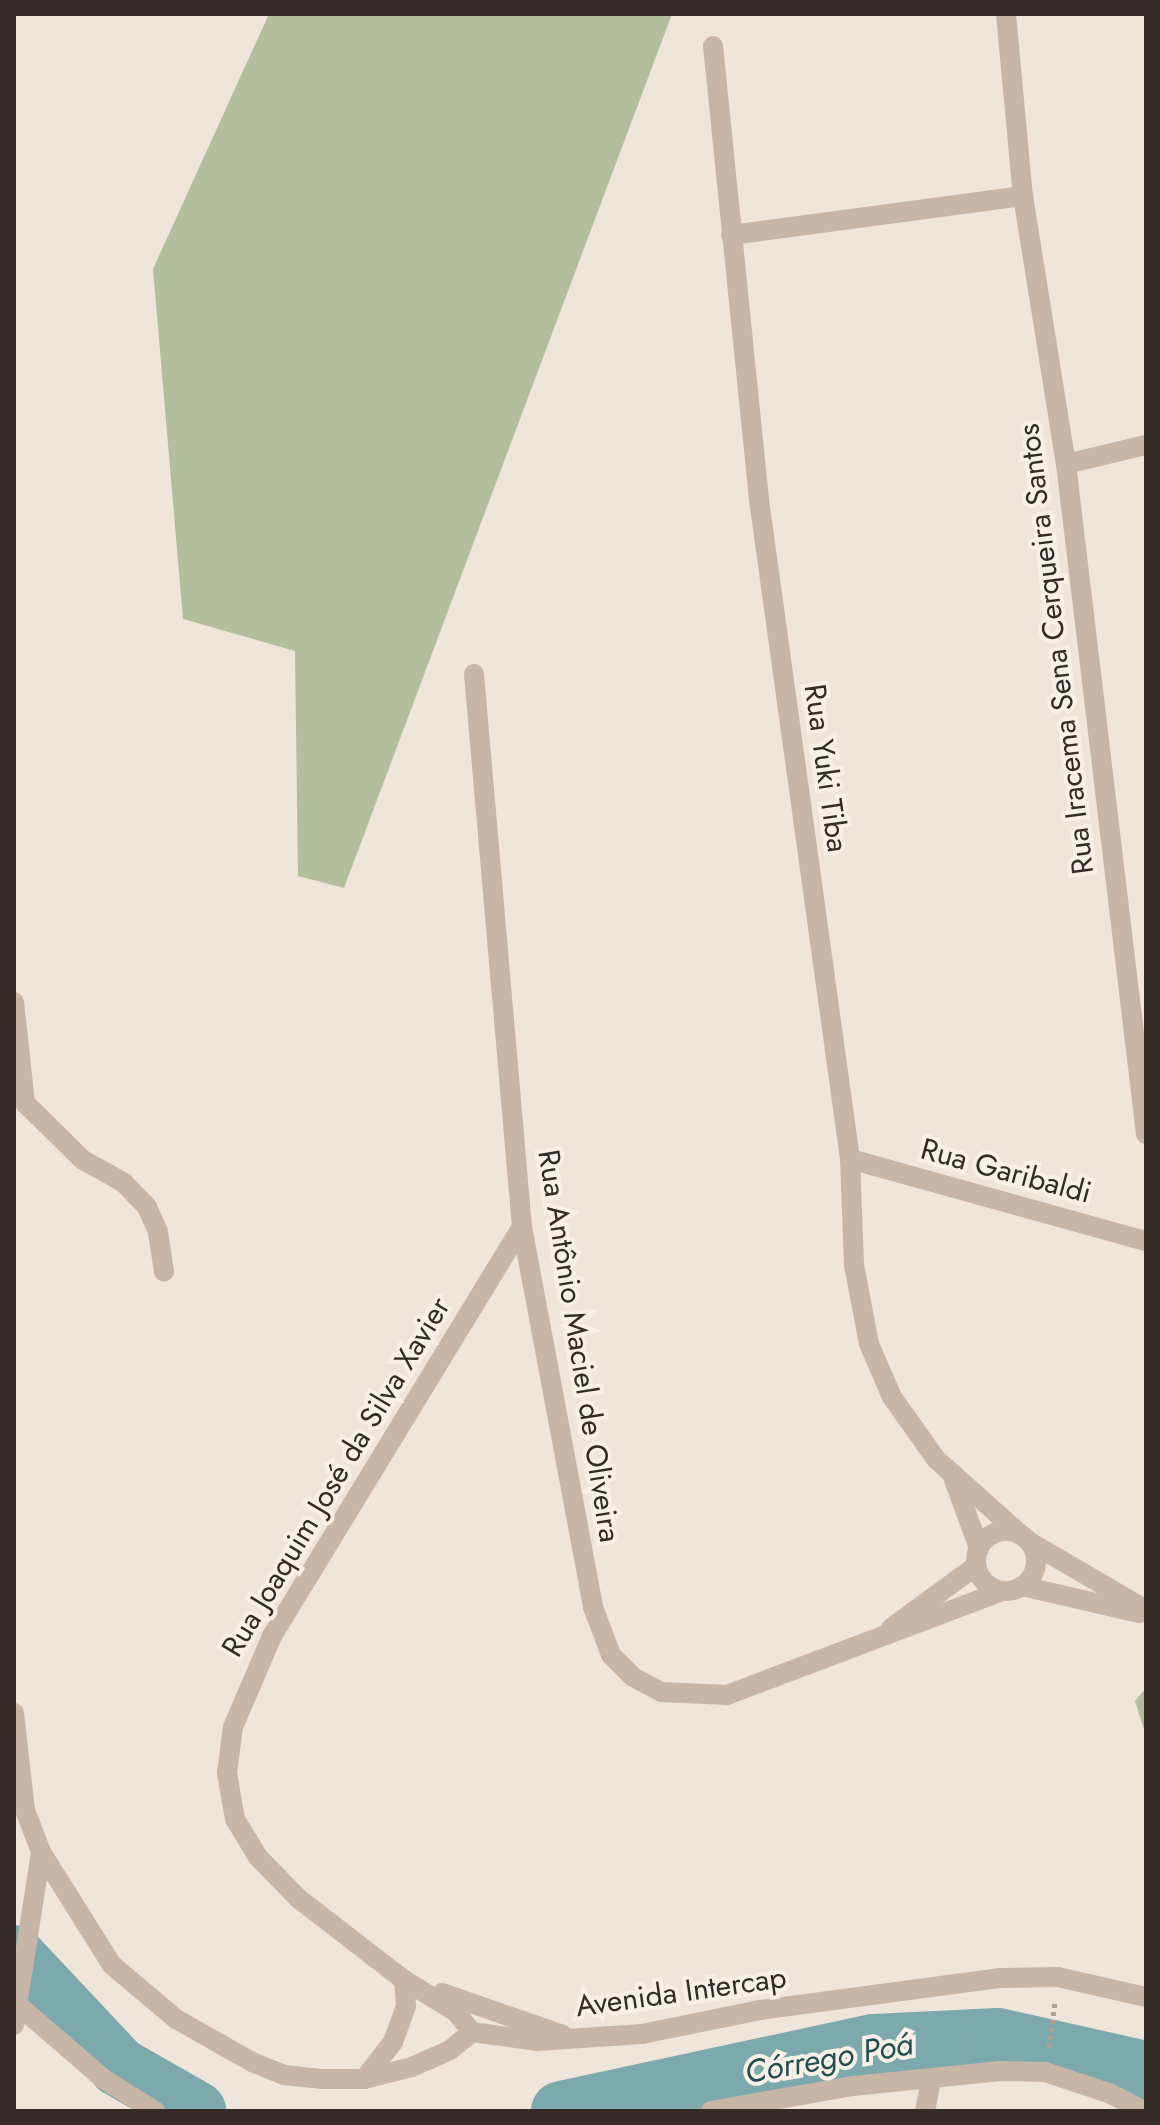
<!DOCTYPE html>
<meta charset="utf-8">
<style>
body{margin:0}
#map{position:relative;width:1160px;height:2125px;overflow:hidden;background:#f0e5db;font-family:Jost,sans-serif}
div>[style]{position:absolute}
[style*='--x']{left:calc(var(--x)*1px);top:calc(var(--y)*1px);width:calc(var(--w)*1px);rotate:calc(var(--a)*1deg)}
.green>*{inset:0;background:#b3be9c}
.river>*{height:60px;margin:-30px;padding:0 30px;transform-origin:30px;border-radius:30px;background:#7ca9ab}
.path>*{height:5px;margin-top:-2.5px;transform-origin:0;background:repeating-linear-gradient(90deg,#b29f92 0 4px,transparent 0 8px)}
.minor>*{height:20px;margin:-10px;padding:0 10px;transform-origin:10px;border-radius:10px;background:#c7b5a8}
.minor>.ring{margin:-10px;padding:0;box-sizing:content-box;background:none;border:20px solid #c7b5a8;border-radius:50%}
span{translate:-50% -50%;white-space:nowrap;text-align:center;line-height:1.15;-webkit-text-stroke:8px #f8f0e7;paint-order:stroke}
.street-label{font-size:30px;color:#342b27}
.water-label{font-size:32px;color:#205052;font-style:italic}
.frame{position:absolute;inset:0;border:16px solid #342b27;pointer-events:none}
</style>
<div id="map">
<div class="green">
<i style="clip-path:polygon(269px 14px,672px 14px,344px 888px,298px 876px,295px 651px,183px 619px,153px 269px)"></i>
<i style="clip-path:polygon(1146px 1688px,1146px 1736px,1135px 1701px)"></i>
</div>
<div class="river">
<i style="--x:14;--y:1955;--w:154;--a:46.8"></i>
<i style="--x:119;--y:2067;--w:89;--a:29.7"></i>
<i style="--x:561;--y:2111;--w:320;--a:-12.1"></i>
<i style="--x:874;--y:2044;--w:124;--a:-2.8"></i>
<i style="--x:998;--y:2038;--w:152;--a:12.6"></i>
</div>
<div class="path">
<i style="--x:1049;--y:2047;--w:45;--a:-82.4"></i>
</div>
<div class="minor">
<i style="--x:1006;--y:14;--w:183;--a:84.7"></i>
<i style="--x:1023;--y:196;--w:271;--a:80.9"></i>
<i style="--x:1066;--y:464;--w:675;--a:83.19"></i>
<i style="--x:713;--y:46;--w:463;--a:84.2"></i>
<i style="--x:760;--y:507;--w:658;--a:82.14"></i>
<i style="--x:850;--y:1159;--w:106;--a:87.8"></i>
<i style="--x:854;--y:1265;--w:80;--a:79.2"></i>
<i style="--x:869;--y:1344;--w:58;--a:66.5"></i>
<i style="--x:892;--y:1397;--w:76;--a:54.6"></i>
<i style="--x:936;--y:1459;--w:113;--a:41.8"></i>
<i style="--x:731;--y:235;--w:295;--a:-7.6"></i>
<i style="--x:1066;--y:464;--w:82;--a:-13.4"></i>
<i style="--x:474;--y:674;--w:555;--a:85.04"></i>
<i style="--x:522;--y:1227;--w:387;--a:79.4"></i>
<i style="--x:593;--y:1607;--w:51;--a:69.4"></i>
<i style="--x:611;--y:1655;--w:31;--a:45"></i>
<i style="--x:633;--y:1677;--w:32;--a:28"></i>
<i style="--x:661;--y:1692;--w:66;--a:2.6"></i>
<i style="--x:727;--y:1695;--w:294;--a:-20.7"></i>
<i style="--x:14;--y:1002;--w:102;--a:83.8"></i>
<i style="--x:25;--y:1103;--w:81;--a:44.5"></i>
<i style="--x:83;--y:1160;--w:46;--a:28.8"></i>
<i style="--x:123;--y:1182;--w:35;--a:46"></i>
<i style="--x:147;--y:1207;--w:27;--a:66"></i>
<i style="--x:158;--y:1232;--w:40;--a:81.5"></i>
<i style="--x:850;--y:1159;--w:307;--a:15.5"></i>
<i style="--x:953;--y:1477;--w:76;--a:69.9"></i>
<i class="ring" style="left:976px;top:1531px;width:40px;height:40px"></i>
<i style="--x:1028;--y:1541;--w:137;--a:30.3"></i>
<i style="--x:1022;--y:1586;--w:120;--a:13"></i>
<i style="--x:891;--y:1628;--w:105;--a:-36.1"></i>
<i style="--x:14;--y:1713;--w:98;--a:83.5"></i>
<i style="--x:25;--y:1810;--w:45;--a:69.1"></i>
<i style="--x:41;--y:1852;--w:133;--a:57.9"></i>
<i style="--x:112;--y:1965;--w:84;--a:40.2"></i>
<i style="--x:176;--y:2019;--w:87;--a:29.5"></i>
<i style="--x:252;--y:2062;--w:35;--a:22"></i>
<i style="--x:284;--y:2075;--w:37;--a:6"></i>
<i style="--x:321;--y:2079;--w:43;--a:0"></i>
<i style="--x:364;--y:2079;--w:49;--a:-14"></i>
<i style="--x:412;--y:2067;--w:42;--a:-24.1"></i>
<i style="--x:450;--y:2050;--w:28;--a:-39"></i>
<i style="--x:442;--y:1993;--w:128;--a:19.1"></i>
<i style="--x:18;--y:2005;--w:115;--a:40.8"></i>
<i style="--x:105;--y:2080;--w:59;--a:31.8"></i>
<i style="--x:14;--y:2025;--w:175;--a:-81.1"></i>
<i style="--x:472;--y:2032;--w:26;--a:-129"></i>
<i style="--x:456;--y:2012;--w:61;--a:-148.4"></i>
<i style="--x:404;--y:1980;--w:134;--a:-142.3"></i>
<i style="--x:298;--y:1898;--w:57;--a:-134.3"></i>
<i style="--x:258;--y:1857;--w:44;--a:-121.2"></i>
<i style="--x:235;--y:1819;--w:47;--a:-99.9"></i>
<i style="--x:227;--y:1773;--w:46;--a:-82.6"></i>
<i style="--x:233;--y:1727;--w:99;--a:-66.8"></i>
<i style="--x:272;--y:1636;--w:479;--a:-58.6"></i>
<i style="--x:472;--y:2032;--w:66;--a:7.9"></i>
<i style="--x:537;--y:2041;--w:105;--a:-3.8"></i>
<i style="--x:642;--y:2034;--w:120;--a:-11.5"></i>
<i style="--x:760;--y:2010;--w:241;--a:-7.6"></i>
<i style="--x:999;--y:1978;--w:59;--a:-1"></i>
<i style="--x:1058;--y:1977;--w:90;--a:12.8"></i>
<i style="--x:364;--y:2079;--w:47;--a:-51.9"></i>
<i style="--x:393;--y:2042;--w:38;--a:-70"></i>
<i style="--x:406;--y:2006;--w:26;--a:-94"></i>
<i style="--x:711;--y:2111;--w:144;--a:-10"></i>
<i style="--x:853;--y:2086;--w:148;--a:-5.8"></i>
<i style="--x:1000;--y:2071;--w:45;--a:1.3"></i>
<i style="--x:1045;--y:2072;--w:70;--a:18.4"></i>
<i style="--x:1111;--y:2094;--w:37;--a:27"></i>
<i style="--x:925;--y:2111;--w:32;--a:-79"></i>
</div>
<div class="street-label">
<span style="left:1056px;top:649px;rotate:-97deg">Rua Iracema Sena Cerqueira Santos</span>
<span style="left:826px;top:768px;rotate:82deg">Rua Yuki Tiba</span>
<span style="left:1006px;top:1171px;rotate:15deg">Rua Garibaldi</span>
<span style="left:579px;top:1346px;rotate:81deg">Rua Antônio Maciel de Oliveira</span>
<span style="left:336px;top:1477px;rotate:-59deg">Rua Joaquim José da Silva Xavier</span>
<span style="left:681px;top:1992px;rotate:-8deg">Avenida Intercap</span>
</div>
<div class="water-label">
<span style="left:829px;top:2058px;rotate:-10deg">Córrego Poá</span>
</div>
<div class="frame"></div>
</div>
